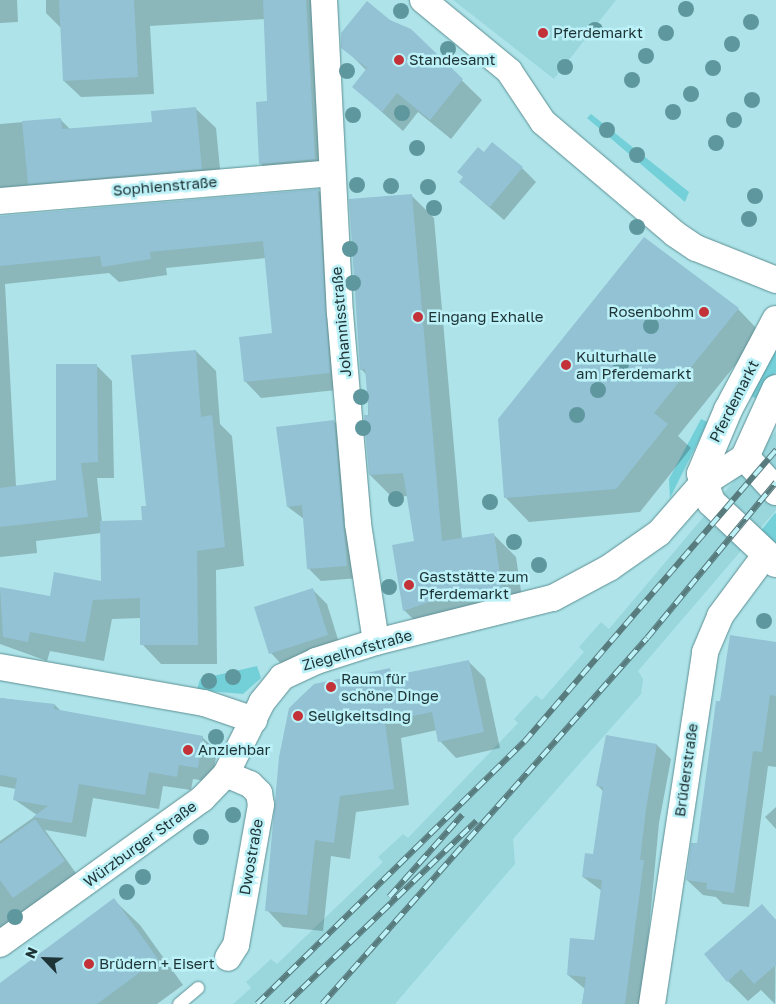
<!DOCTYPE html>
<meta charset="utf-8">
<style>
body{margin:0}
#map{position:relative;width:776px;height:1004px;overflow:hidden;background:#aee4e9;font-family:"Golos Text",sans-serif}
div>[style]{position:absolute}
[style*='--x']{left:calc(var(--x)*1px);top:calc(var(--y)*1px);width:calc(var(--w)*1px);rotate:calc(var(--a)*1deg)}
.built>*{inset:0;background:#99d7dd}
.green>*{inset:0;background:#73cfd8}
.shadow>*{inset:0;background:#0003}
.building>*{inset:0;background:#93c2d4}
.roads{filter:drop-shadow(0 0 1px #5c8f94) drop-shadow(0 0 1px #5c8f94)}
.lane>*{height:12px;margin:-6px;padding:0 6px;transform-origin:6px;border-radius:6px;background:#fff}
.street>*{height:26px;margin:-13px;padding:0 13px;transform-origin:13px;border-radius:13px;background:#fff}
.secondary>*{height:28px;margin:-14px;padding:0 14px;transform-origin:14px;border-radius:14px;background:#fff}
.rail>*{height:5.5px;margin-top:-2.75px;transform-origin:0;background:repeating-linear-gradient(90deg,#bbf1f7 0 11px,#587b7e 0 22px);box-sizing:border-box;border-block:1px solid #587b7e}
.trees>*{width:16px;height:16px;margin:-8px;border-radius:50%;background:#5e979d}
.dots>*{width:14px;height:14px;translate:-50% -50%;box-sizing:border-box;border:2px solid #bbf1f7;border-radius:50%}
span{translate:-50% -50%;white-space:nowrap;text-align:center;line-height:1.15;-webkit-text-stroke:5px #bbf1f7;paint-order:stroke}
.poi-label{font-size:15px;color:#1e3335}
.left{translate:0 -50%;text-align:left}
.right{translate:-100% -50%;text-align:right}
.street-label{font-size:15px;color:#1e3335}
.north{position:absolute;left:20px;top:934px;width:50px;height:50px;-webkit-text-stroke:4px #bbf1f7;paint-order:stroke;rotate:294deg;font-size:14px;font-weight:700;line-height:20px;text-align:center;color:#1e3335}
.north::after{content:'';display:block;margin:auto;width:18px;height:22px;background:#1e3335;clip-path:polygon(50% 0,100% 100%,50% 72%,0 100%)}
</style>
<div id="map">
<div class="built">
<i style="clip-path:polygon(453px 0,616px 0,554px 79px)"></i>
<i style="clip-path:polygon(776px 431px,776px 510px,638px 671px,643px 679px,641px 694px,513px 839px,515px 864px,395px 1004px,233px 1004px,251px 988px,246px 982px,271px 959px,277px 964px,383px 862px,378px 857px,403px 834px,408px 838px,518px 723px,514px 719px,536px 695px,542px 700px,584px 652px,579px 647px,601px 622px,609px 629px)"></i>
</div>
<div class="green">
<i style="clip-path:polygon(591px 114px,689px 192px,685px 202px,587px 118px)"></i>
<i style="clip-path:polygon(776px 349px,776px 372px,761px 401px,751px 396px)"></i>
<i style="clip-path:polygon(701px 419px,708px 422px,670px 498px,669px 479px)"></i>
<i style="clip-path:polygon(775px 513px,776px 514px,776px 547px,759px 533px)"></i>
<i style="clip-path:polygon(257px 666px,261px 678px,243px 694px,197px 690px,200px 679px)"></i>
</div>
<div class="shadow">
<i style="clip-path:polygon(0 0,17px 0,18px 22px,0 23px)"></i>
<i style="clip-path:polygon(46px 0,329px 0,331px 175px,277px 180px,260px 163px,269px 103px,265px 19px,150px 26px,154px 94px,81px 97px,64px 81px,62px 29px,46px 13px)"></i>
<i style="clip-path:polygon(389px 21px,410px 30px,482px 100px,451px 139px,418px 112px,403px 131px,354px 87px,367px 71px,343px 47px)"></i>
<i style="clip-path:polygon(195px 108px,216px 128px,222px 189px,0 193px,0 124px,60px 119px,71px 130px,154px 123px)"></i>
<i style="clip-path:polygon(484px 154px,522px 168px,536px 182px,504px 220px,460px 182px)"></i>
<i style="clip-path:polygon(318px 190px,334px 207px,346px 389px,261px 398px,245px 381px,273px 334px,266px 258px,166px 268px,167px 275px,119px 282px,109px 273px,5px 284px,16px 486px,57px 481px,96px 365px,112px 381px,114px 478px,97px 478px,102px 522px,144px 521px,196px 351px,216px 371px,220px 424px,232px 436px,244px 566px,216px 570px,217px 664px,161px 664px,142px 644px,142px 618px,112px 619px,104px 661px,50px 651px,47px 661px,0 644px,0 589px,51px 598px,103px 582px,101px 533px,36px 541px,37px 553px,0 557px,0 217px)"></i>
<i style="clip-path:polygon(412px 196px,434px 218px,462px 539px,494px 535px,516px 557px,524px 611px,426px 632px,404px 610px,416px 542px,408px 496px,392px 497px,370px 475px,367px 375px,361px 369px)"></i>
<i style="clip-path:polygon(738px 309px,761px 333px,678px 436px,691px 448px,640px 512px,529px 522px,506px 498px)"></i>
<i style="clip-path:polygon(334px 421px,346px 433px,359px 578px,321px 581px,308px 568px,304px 519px,288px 507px)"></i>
<i style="clip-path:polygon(313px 590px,327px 604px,341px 649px,284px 667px,271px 653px)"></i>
<i style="clip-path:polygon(776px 644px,776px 767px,768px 766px,749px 907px,723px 904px,716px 897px,703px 895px,687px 880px,698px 845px,721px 703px)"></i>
<i style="clip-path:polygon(469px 662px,485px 678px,500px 748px,456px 758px,440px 741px,437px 730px,401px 738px,409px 805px,356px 812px,350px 859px,331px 856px,323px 931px,283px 927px,267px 910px,389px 669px,396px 676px)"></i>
<i style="clip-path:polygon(0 698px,55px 705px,61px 711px,202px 737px,217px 751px,212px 782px,193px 779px,191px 790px,163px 786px,159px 809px,93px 798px,86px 837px,45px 830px,78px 876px,0 931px,0 841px,37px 815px,15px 800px,16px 789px,0 786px)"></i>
<i style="clip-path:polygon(657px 745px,671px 759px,659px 823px,642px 1004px,582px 1004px,585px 989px,568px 975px,595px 942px,602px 891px,583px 877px,594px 855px,603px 791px,598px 786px)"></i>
<i style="clip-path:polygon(776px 807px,776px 829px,765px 817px)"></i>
<i style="clip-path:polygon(114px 900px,140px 925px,183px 985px,157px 1004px,0 1004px,0 984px)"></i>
<i style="clip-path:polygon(762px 906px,776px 920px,775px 1004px,761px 990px,748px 1001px,728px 981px)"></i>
</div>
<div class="building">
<i style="clip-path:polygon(59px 0,134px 0,138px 77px,63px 81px)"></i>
<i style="clip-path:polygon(263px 0,306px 0,315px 159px,259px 164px,256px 102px,267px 101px)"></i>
<i style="clip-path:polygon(367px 1px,390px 20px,411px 29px,463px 79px,430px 120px,397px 93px,382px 112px,352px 87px,367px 68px,341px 48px,341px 33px)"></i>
<i style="clip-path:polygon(196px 107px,202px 169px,28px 184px,22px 121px,61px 118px,62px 129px,152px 122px,151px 111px)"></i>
<i style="clip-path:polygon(492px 142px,523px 167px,490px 207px,459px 182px,463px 177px,457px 172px,478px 147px,484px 152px)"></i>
<i style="clip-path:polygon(318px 189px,330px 373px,244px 382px,239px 337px,272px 333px,263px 241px,150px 252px,151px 259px,102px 267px,100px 256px,0 266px,0 216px)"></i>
<i style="clip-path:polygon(412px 194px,442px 541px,494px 533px,502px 589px,444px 597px,403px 611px,392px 545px,414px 541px,403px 473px,369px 475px,364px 415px,369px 415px,365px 369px,360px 370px,349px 199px)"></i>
<i style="clip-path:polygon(644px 237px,739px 308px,654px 413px,668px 424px,616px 489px,504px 498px,498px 419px)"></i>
<i style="clip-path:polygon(196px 350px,201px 417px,212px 415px,225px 547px,197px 551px,198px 645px,140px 645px,140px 598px,93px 600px,85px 642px,30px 632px,28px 642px,3px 637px,0 587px,50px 596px,54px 572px,101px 581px,100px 521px,142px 520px,141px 506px,146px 506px,131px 355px)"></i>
<i style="clip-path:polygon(56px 364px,97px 364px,98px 462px,81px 463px,88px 517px,0 527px,0 488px,56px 480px)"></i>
<i style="clip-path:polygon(334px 420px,347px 566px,307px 569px,302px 505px,287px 507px,276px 427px)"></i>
<i style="clip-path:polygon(313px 588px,328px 635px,269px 654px,254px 607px)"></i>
<i style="clip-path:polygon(730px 635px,776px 642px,776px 696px,770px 695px,762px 752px,753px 751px,734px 893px,706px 889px,707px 883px,686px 880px,691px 843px,697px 843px,716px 701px,720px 701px)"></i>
<i style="clip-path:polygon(469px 660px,484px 732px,438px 742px,432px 712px,385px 722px,394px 789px,340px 796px,334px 843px,315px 840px,307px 915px,265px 911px,279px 757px,289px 708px,314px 684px,390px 668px,391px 676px)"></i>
<i style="clip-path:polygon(0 698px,55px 704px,54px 709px,203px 736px,198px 768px,179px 765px,177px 777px,149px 772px,145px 795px,79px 784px,72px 823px,33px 817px,48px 806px,13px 800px,17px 778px,0 775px)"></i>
<i style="clip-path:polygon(606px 735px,657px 744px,646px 809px,640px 860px,644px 860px,625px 1004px,582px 1004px,586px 977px,567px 975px,570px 938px,594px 940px,602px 880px,582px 877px,585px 853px,593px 854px,603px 787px,596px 786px)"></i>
<i style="clip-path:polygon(35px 819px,65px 861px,13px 898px,0 880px,0 844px)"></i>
<i style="clip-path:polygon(114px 898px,158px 959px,97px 1004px,0 1004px,0 983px)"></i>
<i style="clip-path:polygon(762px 904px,776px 920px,776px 965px,754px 984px,741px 969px,727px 982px,704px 954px)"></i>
</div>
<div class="roads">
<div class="lane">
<i style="--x:179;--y:1004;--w:25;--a:-40"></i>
</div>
<div class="street">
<i style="--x:324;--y:0;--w:313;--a:87.1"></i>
<i style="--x:340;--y:313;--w:212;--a:85.1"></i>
<i style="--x:358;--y:524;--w:119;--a:81.3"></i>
<i style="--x:423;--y:0;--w:112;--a:39.5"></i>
<i style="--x:509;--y:71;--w:61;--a:56.3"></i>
<i style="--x:543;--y:122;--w:173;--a:40.3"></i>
<i style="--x:675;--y:234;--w:25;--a:34"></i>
<i style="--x:696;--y:248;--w:86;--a:21.8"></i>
<i style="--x:0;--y:201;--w:331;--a:-4.8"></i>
<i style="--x:0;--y:667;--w:207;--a:10"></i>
<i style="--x:204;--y:703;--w:53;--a:18.8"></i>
<i style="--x:226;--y:774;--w:26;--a:23"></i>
<i style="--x:250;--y:784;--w:13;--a:45"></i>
<i style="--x:259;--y:793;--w:12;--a:81"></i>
<i style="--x:261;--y:805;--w:142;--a:100.1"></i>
<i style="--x:236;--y:945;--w:15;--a:122"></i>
<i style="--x:0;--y:944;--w:249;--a:-35.7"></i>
<i style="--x:202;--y:799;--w:35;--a:-46"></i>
<i style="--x:226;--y:774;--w:80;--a:-63.4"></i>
<i style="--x:262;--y:702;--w:32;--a:-51"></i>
<i style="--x:282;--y:677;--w:38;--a:-25"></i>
<i style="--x:316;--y:661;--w:63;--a:-17.6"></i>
<i style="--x:376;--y:642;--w:182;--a:-14"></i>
<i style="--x:553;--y:598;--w:64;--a:-28.2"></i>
<i style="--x:609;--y:568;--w:61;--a:-35"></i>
<i style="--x:659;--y:533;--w:64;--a:-48.8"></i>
<i style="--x:701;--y:485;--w:52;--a:-32.5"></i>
<i style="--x:652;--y:1004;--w:356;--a:-81.4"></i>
<i style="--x:705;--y:652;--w:39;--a:-67"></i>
<i style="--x:720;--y:616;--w:77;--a:-53.4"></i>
</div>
<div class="secondary">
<i style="--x:776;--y:320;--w:102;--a:118.1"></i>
<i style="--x:728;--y:410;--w:69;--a:112.9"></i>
<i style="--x:701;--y:474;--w:30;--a:70"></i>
<i style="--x:711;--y:502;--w:89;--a:43.2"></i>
<i style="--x:776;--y:389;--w:75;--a:114.5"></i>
<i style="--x:745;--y:457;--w:46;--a:47.6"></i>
</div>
</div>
<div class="rail">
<i style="--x:389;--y:897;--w:110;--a:-48.3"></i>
<i style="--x:257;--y:1004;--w:374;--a:-44.5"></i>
<i style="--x:524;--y:742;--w:386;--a:-49.2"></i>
<i style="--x:286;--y:1004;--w:264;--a:-43.9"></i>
<i style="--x:322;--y:1004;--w:489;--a:-48.4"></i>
<i style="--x:647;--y:638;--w:202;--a:-50.4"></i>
</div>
<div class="trees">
<i style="left:686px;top:9px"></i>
<i style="left:401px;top:11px"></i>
<i style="left:751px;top:22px"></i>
<i style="left:595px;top:30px"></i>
<i style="left:666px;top:33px"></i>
<i style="left:732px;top:44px"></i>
<i style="left:448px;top:49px"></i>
<i style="left:646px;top:56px"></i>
<i style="left:565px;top:67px"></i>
<i style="left:713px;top:68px"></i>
<i style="left:347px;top:71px"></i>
<i style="left:632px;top:80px"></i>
<i style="left:691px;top:94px"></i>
<i style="left:752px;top:100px"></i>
<i style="left:673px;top:112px"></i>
<i style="left:402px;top:113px"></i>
<i style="left:353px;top:115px"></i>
<i style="left:734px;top:120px"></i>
<i style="left:607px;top:130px"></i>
<i style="left:716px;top:143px"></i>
<i style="left:417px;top:148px"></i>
<i style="left:637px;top:155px"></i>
<i style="left:357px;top:185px"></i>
<i style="left:391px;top:186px"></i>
<i style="left:428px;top:187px"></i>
<i style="left:755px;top:196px"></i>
<i style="left:434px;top:208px"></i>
<i style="left:749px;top:219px"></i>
<i style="left:637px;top:227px"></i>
<i style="left:350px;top:249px"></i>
<i style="left:353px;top:283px"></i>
<i style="left:651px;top:326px"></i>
<i style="left:621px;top:364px"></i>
<i style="left:598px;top:390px"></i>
<i style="left:361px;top:397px"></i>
<i style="left:577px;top:415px"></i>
<i style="left:363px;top:428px"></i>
<i style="left:396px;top:499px"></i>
<i style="left:490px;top:502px"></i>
<i style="left:514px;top:542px"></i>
<i style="left:539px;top:565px"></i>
<i style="left:389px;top:587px"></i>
<i style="left:764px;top:621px"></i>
<i style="left:233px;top:677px"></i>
<i style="left:209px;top:681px"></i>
<i style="left:216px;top:737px"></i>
<i style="left:233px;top:815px"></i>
<i style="left:201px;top:837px"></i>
<i style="left:143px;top:877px"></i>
<i style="left:127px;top:892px"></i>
<i style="left:15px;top:917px"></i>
</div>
<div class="dots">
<i style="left:543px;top:33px;background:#c23238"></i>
<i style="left:399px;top:60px;background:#c23238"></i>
<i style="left:704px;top:312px;background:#c23238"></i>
<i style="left:418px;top:317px;background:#c23238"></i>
<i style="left:566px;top:365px;background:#c23238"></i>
<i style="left:409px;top:585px;background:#c23238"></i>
<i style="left:331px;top:687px;background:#c23238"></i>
<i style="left:298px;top:716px;background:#c23238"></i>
<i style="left:188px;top:750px;background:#c23238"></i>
<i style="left:89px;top:964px;background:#c23238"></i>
</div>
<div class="poi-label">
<span class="left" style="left:553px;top:33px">Pferdemarkt</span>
<span class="left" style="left:409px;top:60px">Standesamt</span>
<span class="right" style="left:694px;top:312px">Rosenbohm</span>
<span class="left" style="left:428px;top:317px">Eingang Exhalle</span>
<span class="left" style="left:576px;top:365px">Kulturhalle<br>am Pferdemarkt</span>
<span class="left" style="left:419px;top:585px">Gaststätte zum<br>Pferdemarkt</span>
<span class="left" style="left:341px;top:687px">Raum für<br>schöne Dinge</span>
<span class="left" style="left:308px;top:716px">Seligkeitsding</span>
<span class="left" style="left:198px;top:750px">Anziehbar</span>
<span class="left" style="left:99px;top:964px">Brüdern + Eisert</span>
</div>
<div class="street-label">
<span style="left:165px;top:186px;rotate:-5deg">Sophienstraße</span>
<span style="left:341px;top:322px;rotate:-95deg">Johannisstraße</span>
<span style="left:734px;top:401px;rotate:-63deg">Pferdemarkt</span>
<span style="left:357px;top:650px;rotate:-16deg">Ziegelhofstraße</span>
<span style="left:686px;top:770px;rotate:-82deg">Brüderstraße</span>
<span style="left:140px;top:844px;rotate:-36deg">Würzburger Straße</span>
<span style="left:251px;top:857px;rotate:-80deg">Dwostraße</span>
</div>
<div class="north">N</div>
</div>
